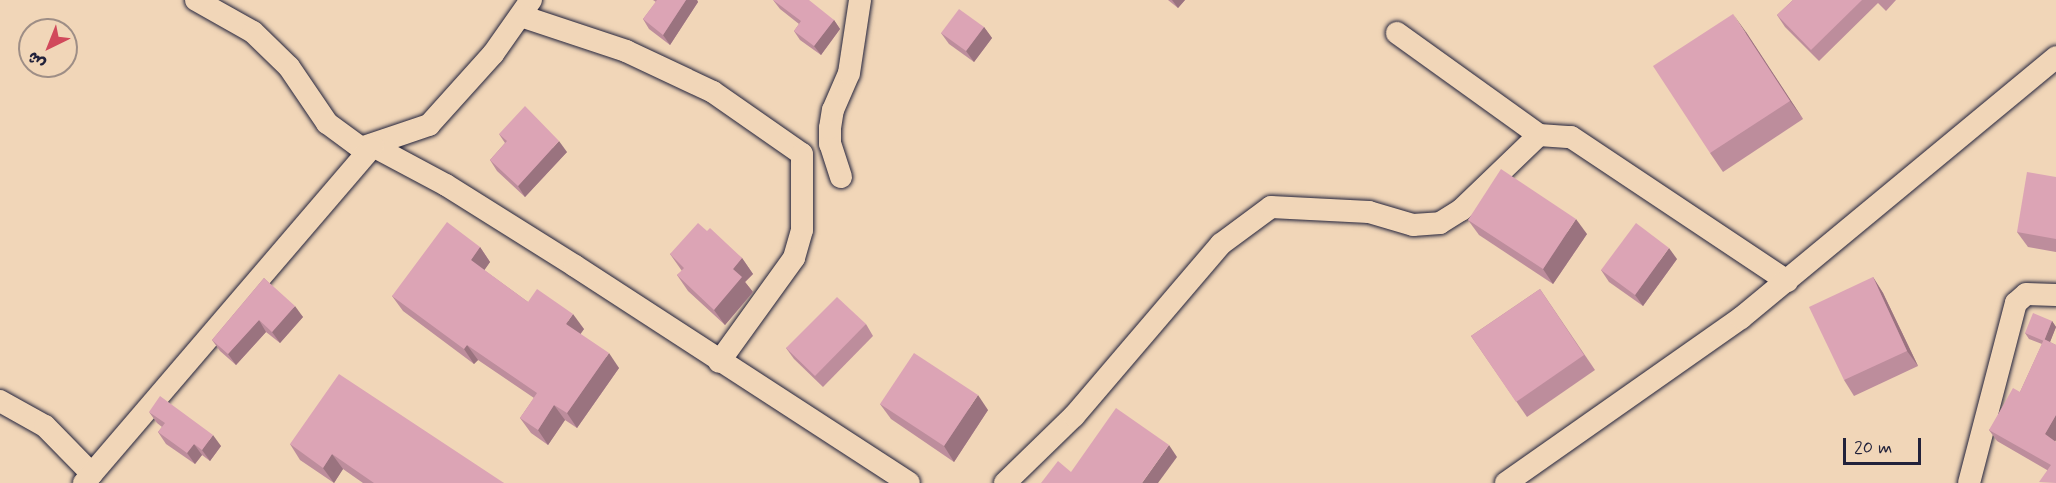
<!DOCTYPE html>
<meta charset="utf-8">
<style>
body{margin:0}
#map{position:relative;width:2056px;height:483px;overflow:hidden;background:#f1d6b8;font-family:Mynerve,"Playpen Sans Arabic",sans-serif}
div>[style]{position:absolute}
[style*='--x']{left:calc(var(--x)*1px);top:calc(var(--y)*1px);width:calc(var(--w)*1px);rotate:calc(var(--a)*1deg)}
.roads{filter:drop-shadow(0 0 2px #22223b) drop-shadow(0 0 2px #22223b)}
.street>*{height:22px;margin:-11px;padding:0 11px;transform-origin:11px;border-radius:11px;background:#f1d6b8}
.wall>*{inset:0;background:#bd8d9c}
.shaded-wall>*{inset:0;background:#9a737f}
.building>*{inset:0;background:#dca4b5}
span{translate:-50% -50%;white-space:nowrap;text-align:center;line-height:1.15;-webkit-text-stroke:6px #f1d6b8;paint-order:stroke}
.north{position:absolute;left:18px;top:18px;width:60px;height:60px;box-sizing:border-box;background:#f1d6b8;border:2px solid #9e8e86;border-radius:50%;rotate:223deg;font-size:16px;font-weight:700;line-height:24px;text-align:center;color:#22223b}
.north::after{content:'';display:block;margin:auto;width:21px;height:27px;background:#d1495b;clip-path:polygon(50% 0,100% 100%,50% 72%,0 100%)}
.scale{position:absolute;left:1843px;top:438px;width:78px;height:27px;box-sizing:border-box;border:3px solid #22223b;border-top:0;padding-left:8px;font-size:18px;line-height:21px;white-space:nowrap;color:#22223b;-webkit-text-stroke:4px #f1d6b8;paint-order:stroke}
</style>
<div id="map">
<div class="roads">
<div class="street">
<i style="--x:196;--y:0;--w:65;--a:29.3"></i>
<i style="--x:253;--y:32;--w:50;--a:44.2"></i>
<i style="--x:289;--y:67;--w:68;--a:55.8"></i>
<i style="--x:327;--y:123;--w:42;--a:36.3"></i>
<i style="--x:361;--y:148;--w:72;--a:-18.7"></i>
<i style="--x:429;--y:125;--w:96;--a:-48"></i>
<i style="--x:493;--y:54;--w:66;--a:-54.9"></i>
<i style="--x:521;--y:16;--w:111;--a:18.4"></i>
<i style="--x:626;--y:51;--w:96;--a:25.2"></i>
<i style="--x:713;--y:92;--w:108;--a:34.9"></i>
<i style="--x:802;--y:154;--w:76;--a:90"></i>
<i style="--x:802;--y:230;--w:29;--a:106"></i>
<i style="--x:794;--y:258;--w:128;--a:125.8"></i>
<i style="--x:1397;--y:33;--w:175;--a:35.7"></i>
<i style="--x:373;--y:146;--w:83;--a:28.1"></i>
<i style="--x:446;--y:185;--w:152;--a:32.1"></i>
<i style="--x:575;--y:266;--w:398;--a:33"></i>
<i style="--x:841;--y:177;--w:35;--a:-108"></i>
<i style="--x:830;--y:144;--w:16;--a:-90"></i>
<i style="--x:830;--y:128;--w:18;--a:-81"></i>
<i style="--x:833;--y:110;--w:40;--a:-66.6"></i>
<i style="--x:849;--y:73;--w:74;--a:-81.4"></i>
<i style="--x:0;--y:401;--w:51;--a:29.1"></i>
<i style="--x:45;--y:426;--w:67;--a:45.6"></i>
<i style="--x:84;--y:483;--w:444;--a:-49.4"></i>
<i style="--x:1005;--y:483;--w:96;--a:-44.2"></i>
<i style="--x:1074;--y:416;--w:226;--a:-49.5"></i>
<i style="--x:1221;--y:244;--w:62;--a:-36.5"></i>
<i style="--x:1271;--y:207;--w:98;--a:2.9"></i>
<i style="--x:1369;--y:212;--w:46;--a:16.5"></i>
<i style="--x:1413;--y:225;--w:27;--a:-4"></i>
<i style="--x:1440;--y:223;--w:25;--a:-32"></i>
<i style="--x:1461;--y:210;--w:108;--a:-43.9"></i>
<i style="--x:1539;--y:135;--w:32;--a:4"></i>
<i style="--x:1571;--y:137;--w:260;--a:33.7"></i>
<i style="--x:1506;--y:483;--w:287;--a:-35.1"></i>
<i style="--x:1741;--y:318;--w:409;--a:-39.6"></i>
<i style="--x:1969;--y:483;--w:186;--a:-75.4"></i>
<i style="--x:2016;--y:303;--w:13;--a:-42"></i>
<i style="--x:2026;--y:294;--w:30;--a:2"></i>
</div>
</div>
<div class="wall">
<i style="clip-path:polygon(653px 0,697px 0,698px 2px,670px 45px,649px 29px,643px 19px,656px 2px)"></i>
<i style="clip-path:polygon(773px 0,834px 20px,840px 29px,821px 55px,800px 40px,794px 31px,799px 24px,780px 9px)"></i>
<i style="clip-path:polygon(1168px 0,1185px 0,1178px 8px)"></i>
<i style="clip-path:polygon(1793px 0,1896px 0,1886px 11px,1878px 3px,1819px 61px,1785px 27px,1777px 15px)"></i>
<i style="clip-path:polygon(984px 27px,992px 38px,974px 62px,949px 44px,941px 33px)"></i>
<i style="clip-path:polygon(1746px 32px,1803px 119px,1723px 172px,1710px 153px)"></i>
<i style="clip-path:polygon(499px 134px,567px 152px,525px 197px,497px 171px,490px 160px,505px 143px)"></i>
<i style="clip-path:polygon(2056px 177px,2056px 252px,2028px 247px,2017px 232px)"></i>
<i style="clip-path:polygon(1468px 220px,1587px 234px,1553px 284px,1479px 235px)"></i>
<i style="clip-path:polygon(707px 231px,742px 258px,753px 274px,745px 282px,753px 292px,725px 325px,688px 291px,677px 275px,682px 271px,670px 254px)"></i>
<i style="clip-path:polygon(480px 247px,490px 262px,484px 270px,528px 302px,584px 329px,580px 334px,619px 368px,577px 428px,565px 420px,548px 445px,531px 433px,520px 418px,534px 398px,478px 360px,474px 364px,403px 311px,392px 296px)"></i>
<i style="clip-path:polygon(1677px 259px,1643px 306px,1609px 282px,1601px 270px)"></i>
<i style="clip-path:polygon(1873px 277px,1883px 293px,1918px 366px,1854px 396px,1844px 380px)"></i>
<i style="clip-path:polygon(264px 278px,303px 317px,280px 343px,266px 332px,236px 365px,220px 351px,212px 340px)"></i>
<i style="clip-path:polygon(1540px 289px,1595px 370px,1527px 417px,1471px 336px)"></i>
<i style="clip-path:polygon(2052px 321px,2056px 327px,2050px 342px,2056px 345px,2056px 440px,2055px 441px,2056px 483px,2047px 470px,1997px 441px,1989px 430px,2020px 392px,2042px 344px,2029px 339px,2025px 333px)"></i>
<i style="clip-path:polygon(866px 324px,873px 336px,823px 387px,794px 359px,786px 348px)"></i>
<i style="clip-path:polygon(880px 404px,988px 410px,954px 462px,891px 419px)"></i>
<i style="clip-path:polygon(149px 412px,221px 446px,210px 461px,202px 455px,195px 464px,166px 444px,158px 432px,162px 427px,157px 423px)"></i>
<i style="clip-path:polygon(290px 444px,504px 483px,363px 483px,343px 469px,334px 483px,300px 460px)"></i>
</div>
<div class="shaded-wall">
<i style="clip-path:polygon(686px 0,697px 0,698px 2px,670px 45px,663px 35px)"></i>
<i style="clip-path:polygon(1172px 0,1185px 0,1178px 8px)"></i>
<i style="clip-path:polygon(1733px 14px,1746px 32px,1803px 119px,1790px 101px)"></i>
<i style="clip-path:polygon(834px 20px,840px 29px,821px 55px,814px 46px)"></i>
<i style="clip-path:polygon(984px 27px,992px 38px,974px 62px,966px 51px)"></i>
<i style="clip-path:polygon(559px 141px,567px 152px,525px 197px,518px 186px)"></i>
<i style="clip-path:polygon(1576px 219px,1587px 234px,1553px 284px,1543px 269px)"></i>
<i style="clip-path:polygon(480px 247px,490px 262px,481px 275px,471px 260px)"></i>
<i style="clip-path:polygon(1669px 248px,1677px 259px,1643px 306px,1635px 295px)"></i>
<i style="clip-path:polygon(742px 258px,753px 274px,745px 282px,753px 292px,725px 325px,714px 310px,733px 269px)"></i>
<i style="clip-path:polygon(1873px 277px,1883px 293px,1918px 366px,1907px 351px)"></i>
<i style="clip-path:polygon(295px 306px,303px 317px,280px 343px,272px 332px)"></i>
<i style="clip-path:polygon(573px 314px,584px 329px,577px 339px,566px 324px)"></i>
<i style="clip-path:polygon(259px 320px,266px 332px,236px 365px,228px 354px)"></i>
<i style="clip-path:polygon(2052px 321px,2056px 327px,2048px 347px,2044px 341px)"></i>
<i style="clip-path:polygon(467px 345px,478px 360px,474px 364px,464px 349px)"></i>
<i style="clip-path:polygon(609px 353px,619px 368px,577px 428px,567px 413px)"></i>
<i style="clip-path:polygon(978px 395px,988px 410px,954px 462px,944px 446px)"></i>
<i style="clip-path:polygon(554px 405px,565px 420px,548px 445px,538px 430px)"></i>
<i style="clip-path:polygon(2056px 415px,2056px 440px,2053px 446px,2045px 434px)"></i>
<i style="clip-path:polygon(213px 435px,221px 446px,210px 461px,202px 450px)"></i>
<i style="clip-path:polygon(194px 444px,202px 455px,195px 464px,187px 453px)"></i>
<i style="clip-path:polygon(1169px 445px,1177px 457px,1158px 483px,1142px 483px)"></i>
<i style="clip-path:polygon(332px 454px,343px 469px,334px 483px,323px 468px)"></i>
</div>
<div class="building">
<i style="clip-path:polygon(657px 0,686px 0,663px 35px,643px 19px)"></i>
<i style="clip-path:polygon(773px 0,809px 0,834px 20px,814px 46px,794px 31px,801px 21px)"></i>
<i style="clip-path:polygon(1793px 0,1862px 0,1811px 50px,1777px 15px)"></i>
<i style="clip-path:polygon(959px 9px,984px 27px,966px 51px,941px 33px)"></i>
<i style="clip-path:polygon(1733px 14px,1790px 101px,1710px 153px,1653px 66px)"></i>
<i style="clip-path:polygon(525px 106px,559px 141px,518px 186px,490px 160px,507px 141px,499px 134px)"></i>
<i style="clip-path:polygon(1501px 169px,1576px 219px,1543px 269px,1468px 220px)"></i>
<i style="clip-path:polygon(2027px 172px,2056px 177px,2056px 239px,2017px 232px)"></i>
<i style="clip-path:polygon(447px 222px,480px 247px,471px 260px,528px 302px,537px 289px,573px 314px,566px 324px,609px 353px,567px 413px,554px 405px,538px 430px,520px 418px,537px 393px,467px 345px,464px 349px,392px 296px)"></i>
<i style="clip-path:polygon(698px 223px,707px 231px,710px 228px,742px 258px,733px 269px,742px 277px,714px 310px,677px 275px,684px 268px,670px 254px)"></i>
<i style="clip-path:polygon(1636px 223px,1669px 248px,1635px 295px,1601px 270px)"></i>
<i style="clip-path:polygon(1873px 277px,1907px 351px,1844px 380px,1809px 307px)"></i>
<i style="clip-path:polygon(264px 278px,295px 306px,272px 332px,259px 320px,228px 354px,212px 340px)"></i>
<i style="clip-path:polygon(1540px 289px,1584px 355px,1516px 402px,1471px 336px)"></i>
<i style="clip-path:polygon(837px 297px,866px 324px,815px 376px,786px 348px)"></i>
<i style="clip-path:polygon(2033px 313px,2052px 321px,2044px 341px,2025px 333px)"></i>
<i style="clip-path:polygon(2044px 339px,2056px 345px,2056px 415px,2045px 434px,2056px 442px,2056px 483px,2039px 482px,2051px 465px,1989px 430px,2013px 388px,2020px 392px)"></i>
<i style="clip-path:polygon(914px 353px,978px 395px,944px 446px,880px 404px)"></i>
<i style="clip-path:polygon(339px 374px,504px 483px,374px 483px,332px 454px,323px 468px,290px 444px)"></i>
<i style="clip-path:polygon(160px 396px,213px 435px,202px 450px,194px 444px,187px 453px,158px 432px,165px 423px,149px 412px)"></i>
<i style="clip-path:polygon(1116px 408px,1169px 445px,1142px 483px,1041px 483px,1058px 461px,1071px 472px)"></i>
</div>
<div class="north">ش</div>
<div class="scale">20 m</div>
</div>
